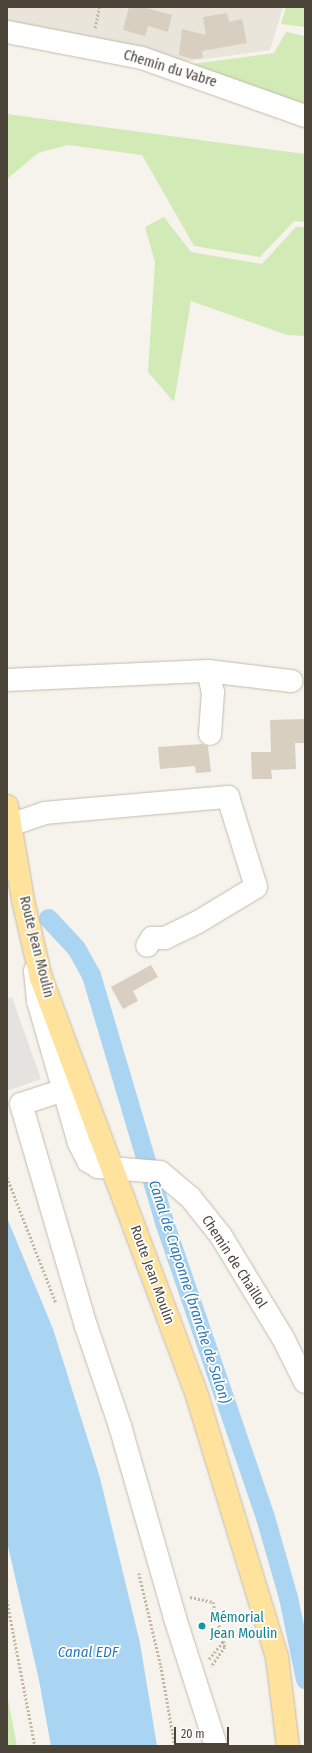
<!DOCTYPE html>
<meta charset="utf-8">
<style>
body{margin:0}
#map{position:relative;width:312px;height:1753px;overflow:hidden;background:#f6f3ec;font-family:"Fira Sans Condensed",sans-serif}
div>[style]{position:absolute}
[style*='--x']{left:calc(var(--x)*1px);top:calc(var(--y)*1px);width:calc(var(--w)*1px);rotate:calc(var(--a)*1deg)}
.residential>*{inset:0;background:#eae5da}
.green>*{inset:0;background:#d2eab5}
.parking>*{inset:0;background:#e5e3e0}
.water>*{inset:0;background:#a9d4f2}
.canal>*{height:19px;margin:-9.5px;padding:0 9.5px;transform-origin:9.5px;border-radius:9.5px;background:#a9d4f2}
.building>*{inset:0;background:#d8cfc1}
.path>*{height:2.5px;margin-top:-1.25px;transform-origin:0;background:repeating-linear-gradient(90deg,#c4b79f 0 2px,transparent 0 4px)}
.roads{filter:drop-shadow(0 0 1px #c2bbae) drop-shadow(0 0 1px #c2bbae)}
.minor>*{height:22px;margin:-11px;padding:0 11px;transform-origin:11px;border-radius:11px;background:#fff}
.major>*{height:22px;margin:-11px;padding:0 11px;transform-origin:11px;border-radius:11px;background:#ffe39c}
.dots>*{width:11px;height:11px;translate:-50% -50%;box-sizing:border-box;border:2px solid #fff;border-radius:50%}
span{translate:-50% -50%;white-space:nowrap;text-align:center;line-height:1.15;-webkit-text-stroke:3.5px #fff;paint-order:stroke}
.street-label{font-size:14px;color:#4b4439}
.culture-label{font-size:14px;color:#0d838f}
.left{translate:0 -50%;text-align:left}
.water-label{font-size:15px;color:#2e7ab2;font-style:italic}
.frame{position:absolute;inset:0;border:8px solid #4b4439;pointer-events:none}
.scale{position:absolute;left:174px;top:1727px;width:55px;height:18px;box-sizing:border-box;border:2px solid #4b4439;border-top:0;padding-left:5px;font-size:12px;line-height:14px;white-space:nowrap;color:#4b4439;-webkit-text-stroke:3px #fff;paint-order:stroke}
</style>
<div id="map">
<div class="residential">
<i style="clip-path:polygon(7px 7px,283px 7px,270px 50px,182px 62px,7px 23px)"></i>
</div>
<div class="green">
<i style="clip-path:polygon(286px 7px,305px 7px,305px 27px,281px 24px)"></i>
<i style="clip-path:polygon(286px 32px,305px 36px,305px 107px,185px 65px,274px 53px)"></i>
<i style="clip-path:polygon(7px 114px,305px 154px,305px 222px,294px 221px,260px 257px,194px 246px,142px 155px,68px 145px,38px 153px,7px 179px)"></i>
<i style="clip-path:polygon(164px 217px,191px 252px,262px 264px,296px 227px,305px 227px,305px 336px,287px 335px,191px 301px,174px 402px,148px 372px,155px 262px,145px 227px)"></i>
<i style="clip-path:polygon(7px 1695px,17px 1746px,7px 1746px)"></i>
</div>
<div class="parking">
<i style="clip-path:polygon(12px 997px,41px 1079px,7px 1091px,7px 999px)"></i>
</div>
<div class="water">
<i style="clip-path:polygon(7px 1218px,53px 1329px,100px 1478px,140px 1643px,157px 1746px,51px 1746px,39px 1680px,7px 1542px)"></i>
</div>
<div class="canal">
<i style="--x:48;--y:918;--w:41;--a:47"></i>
<i style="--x:76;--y:948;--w:31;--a:61"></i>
<i style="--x:91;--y:975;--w:258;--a:73.5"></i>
<i style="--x:164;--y:1222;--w:312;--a:71.1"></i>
<i style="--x:265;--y:1517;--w:83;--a:74"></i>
<i style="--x:288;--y:1597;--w:84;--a:78.3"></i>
</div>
<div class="building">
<i style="clip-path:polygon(129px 7px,143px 7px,172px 15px,168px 32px,148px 26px,145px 36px,123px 30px)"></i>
<i style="clip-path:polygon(227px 13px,229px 22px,242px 19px,247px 43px,202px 51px,203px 58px,192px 59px,179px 55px,182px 29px,206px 35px,203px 17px)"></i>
<i style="clip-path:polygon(305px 719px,305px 743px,295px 743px,296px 769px,271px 770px,272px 779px,252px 779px,251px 752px,271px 752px,270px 720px)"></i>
<i style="clip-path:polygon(202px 744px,208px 746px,211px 772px,196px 773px,195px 766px,160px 769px,158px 747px)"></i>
<i style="clip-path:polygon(151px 965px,158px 977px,133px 991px,138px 1001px,123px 1009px,111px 987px)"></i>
</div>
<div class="path">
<i style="--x:95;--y:28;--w:21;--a:-79"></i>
<i style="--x:7;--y:1177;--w:135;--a:68.7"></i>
<i style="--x:139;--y:1573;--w:96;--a:76.7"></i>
<i style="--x:161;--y:1666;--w:81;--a:80.1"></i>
<i style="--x:190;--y:1597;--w:24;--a:12"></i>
<i style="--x:213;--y:1602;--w:47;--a:75.1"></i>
<i style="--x:225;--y:1647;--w:24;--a:125"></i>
<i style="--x:7;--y:1600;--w:149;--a:79.1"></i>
<i style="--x:209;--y:1659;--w:22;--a:-51"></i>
</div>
<div class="roads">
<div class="minor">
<i style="--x:7;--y:32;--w:137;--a:10.9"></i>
<i style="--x:142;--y:58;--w:173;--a:19.6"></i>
<i style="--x:208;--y:671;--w:22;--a:77"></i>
<i style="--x:213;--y:692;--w:42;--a:94.1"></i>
<i style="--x:7;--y:680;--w:201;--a:-2.6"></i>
<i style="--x:208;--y:671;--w:84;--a:6.9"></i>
<i style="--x:10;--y:825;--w:36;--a:-19"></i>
<i style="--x:44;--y:813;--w:185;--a:-5"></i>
<i style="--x:228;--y:797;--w:94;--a:72.7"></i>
<i style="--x:256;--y:887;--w:68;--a:148.9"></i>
<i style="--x:198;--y:922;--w:37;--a:154"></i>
<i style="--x:165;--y:938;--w:13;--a:180"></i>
<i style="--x:152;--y:938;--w:9;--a:122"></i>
<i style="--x:35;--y:971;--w:30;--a:84"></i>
<i style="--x:38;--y:1001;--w:148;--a:73.9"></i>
<i style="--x:79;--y:1143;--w:20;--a:63"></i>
<i style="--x:88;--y:1161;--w:12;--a:31"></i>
<i style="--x:98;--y:1167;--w:62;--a:4.6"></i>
<i style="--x:160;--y:1172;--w:39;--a:40"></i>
<i style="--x:190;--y:1197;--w:50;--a:51.5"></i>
<i style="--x:221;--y:1236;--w:119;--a:58.7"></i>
<i style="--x:283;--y:1338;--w:49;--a:63.4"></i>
<i style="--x:64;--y:1090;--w:45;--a:162"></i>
<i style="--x:21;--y:1104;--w:231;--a:73.7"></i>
<i style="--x:86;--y:1326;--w:106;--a:71.2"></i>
<i style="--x:120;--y:1426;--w:200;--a:74"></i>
<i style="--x:175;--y:1618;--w:134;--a:72.2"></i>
</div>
<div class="major">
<i style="--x:7;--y:806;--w:95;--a:80.3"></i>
<i style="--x:23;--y:900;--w:80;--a:77"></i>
<i style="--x:41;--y:978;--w:449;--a:69.5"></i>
<i style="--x:198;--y:1399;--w:270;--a:73"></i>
<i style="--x:277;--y:1657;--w:90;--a:83"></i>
</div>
</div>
<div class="dots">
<i style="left:202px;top:1626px;background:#0f9aa8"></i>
</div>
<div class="street-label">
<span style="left:170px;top:69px;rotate:17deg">Chemin du Vabre</span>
<span style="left:36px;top:947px;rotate:76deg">Route Jean Moulin</span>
<span style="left:234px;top:1262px;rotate:57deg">Chemin de Chaillol</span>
<span style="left:152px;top:1275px;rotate:70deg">Route Jean Moulin</span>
</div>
<div class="culture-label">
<span class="left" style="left:210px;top:1626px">Mémorial<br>Jean Moulin</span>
</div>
<div class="water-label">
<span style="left:189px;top:1292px;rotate:72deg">Canal de Craponne (branche de Salon)</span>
<span style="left:88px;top:1653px">Canal EDF</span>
</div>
<div class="frame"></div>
<div class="scale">20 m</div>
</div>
